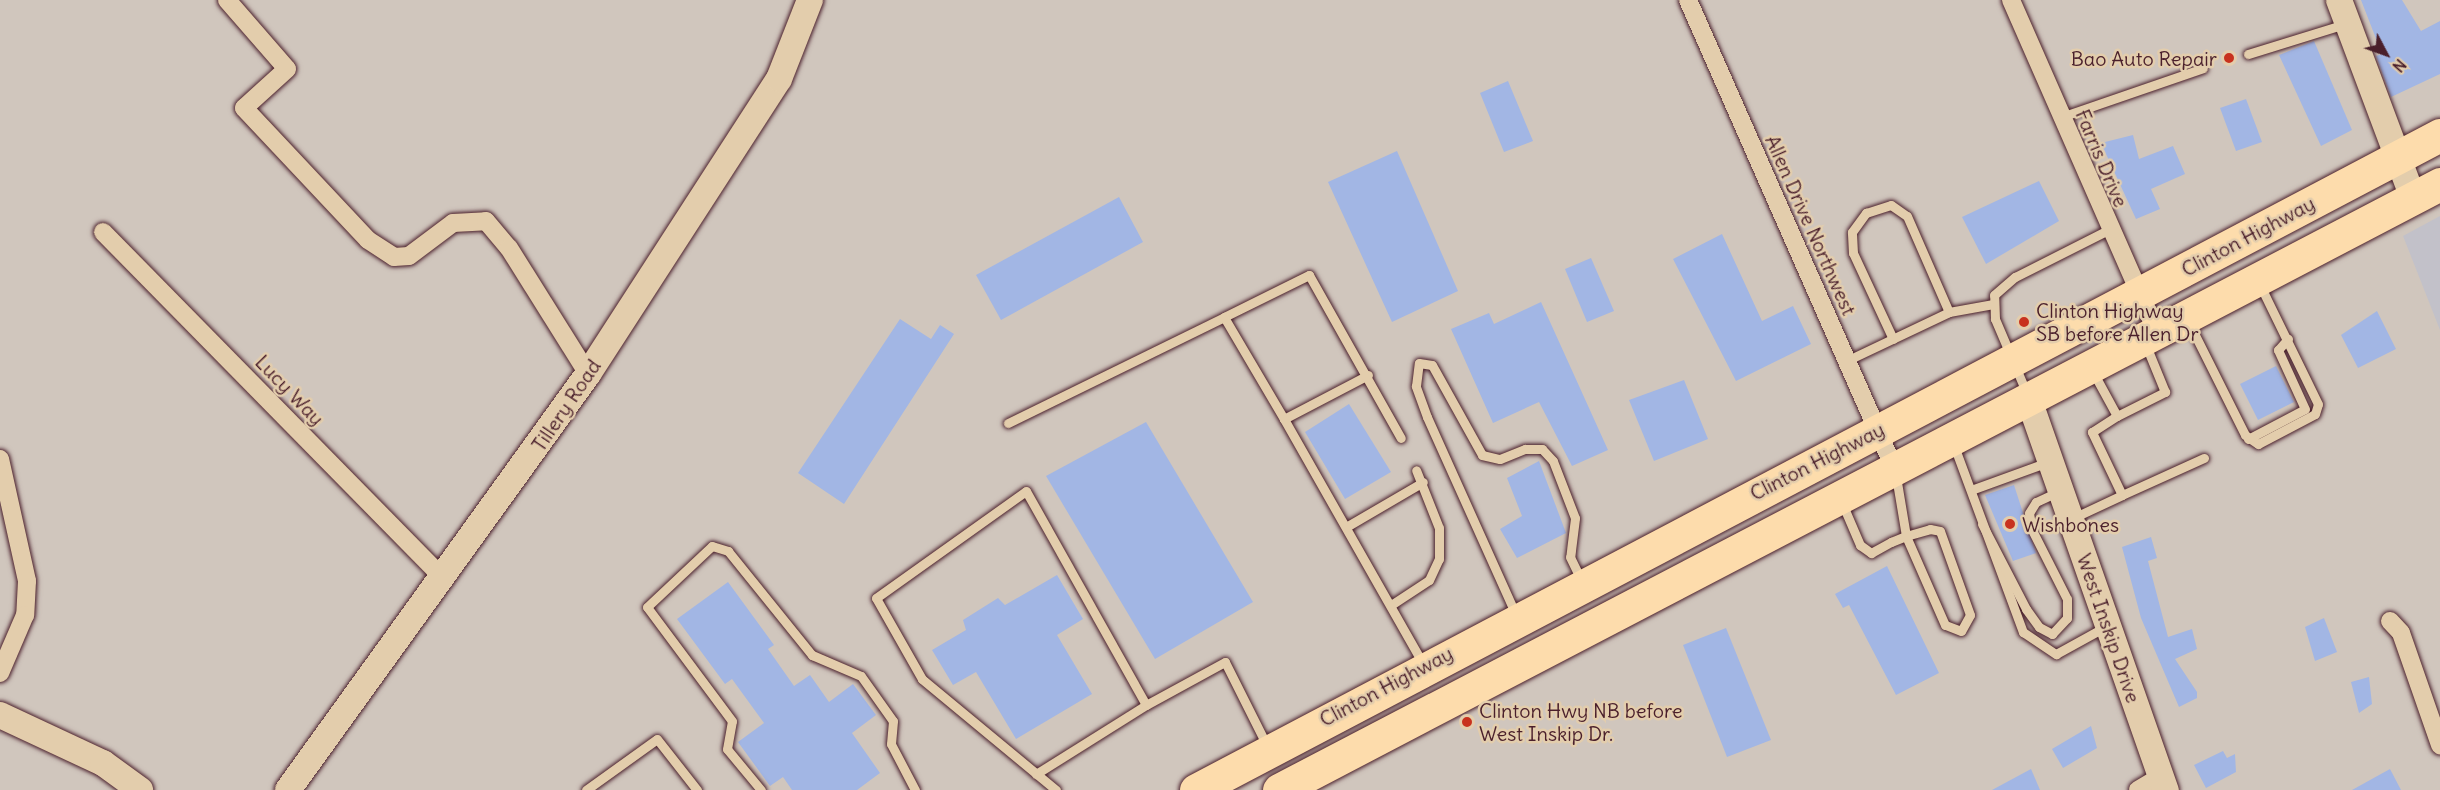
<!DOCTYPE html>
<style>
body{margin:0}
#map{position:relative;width:2440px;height:790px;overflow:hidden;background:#d0c6bd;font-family:Delius,sans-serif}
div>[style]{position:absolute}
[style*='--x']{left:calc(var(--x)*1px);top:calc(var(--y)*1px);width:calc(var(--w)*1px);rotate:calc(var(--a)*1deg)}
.built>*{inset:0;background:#c2c1c9}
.building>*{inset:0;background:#a2b6e4}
.roads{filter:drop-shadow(0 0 2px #4a1f2b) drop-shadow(0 0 2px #4a1f2b)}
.lane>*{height:9px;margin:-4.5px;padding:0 4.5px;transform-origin:4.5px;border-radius:4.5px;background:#e3cdac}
.street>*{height:18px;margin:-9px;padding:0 9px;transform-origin:9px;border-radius:9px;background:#e3cdac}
.secondary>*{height:26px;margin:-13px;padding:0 13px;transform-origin:13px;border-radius:13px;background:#e3cdac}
.highway>*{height:33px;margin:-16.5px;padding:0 16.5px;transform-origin:16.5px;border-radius:16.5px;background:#fddcac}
.dots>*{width:16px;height:16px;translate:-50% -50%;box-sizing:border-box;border:3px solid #e3cdac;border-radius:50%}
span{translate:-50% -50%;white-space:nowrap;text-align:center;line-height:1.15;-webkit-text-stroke:5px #e3cdac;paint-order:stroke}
.poi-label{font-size:20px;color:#4a1f2b}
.right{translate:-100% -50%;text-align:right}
.left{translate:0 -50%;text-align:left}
.street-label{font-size:20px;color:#4a1f2b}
.north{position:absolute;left:2356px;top:24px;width:60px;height:60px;-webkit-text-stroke:4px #e3cdac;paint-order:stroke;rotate:131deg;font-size:16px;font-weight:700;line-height:24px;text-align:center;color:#4a1f2b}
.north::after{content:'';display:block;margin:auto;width:21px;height:27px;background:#4a1f2b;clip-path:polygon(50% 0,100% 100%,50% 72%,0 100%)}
</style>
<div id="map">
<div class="built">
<i style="clip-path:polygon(2440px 216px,2440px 330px,2403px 236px)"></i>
</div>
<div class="building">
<i style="clip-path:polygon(2361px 0,2402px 0,2421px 31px,2440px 21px,2440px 74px,2391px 97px,2376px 56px,2382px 54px)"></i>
<i style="clip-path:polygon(2314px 41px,2352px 130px,2321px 146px,2279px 55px)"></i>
<i style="clip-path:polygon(1508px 81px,1533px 141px,1504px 152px,1480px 93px)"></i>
<i style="clip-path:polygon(2246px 99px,2262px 142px,2236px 151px,2220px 108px)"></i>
<i style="clip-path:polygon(2133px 135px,2139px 159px,2173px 146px,2185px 174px,2151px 189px,2160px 209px,2136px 219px,2101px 143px)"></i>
<i style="clip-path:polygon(1397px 151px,1458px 291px,1392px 322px,1328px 182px)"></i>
<i style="clip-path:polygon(2039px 181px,2059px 221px,1986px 264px,1962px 217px)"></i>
<i style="clip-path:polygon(1119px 197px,1143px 242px,1001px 320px,976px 275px)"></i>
<i style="clip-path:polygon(1722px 234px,1762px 321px,1793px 306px,1811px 344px,1736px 381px,1673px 259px)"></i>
<i style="clip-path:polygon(1591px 258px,1614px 311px,1587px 322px,1565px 269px)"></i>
<i style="clip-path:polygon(1541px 302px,1608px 450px,1572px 466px,1539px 402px,1493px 423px,1451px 329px,1489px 313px,1494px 324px)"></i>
<i style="clip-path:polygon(2377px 311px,2396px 349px,2358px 368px,2341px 335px)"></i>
<i style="clip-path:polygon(900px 319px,931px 339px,940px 325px,954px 334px,844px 504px,798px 473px)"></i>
<i style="clip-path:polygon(2276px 366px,2294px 402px,2258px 420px,2240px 384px)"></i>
<i style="clip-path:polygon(1684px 380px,1708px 439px,1654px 461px,1629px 400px)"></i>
<i style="clip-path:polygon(1349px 404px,1391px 472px,1345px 499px,1305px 432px)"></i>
<i style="clip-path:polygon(1146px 422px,1253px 602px,1155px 659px,1046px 476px)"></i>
<i style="clip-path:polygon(1539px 461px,1566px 533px,1517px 558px,1500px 529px,1522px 516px,1507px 478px)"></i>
<i style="clip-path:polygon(2014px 485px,2036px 553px,2013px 561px,1985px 495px)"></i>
<i style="clip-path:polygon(2151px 537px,2157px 558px,2148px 561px,2168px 637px,2192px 629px,2197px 649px,2175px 659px,2197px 692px,2197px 698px,2179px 707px,2141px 618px,2122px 547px)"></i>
<i style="clip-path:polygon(1887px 566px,1939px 673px,1896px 695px,1849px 605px,1843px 608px,1835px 594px)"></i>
<i style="clip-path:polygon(1057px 575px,1083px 619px,1057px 635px,1092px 694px,1016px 739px,976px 672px,953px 685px,932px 650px,966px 630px,963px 620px,998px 598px,1005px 605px)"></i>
<i style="clip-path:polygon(728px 582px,774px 645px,768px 649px,794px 686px,810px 675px,829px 702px,853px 684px,876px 715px,852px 733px,880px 773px,857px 790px,792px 790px,783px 777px,770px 786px,738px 742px,764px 723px,732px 679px,725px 684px,677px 619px)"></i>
<i style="clip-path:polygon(2324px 618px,2337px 652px,2315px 661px,2305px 627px)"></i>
<i style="clip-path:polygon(1726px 628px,1771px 740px,1727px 757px,1683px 645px)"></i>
<i style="clip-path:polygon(2369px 677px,2372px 704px,2359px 713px,2351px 682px)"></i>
<i style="clip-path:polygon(2091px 726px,2097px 748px,2063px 768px,2052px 749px)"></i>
<i style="clip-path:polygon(2223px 751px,2227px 758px,2235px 754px,2236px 772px,2206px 788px,2194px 765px)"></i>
<i style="clip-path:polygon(2031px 769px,2040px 790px,1992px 790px)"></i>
<i style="clip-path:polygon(2390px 769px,2401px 790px,2352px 790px)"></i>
</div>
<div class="roads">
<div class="lane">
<i style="--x:2248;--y:54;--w:102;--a:-17.2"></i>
<i style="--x:2061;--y:117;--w:150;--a:-19"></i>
<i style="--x:2188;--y:321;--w:127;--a:63.4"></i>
<i style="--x:2245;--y:435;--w:16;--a:35"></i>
<i style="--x:2258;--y:444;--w:64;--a:-27.8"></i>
<i style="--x:2315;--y:414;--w:10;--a:-73"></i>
<i style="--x:2318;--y:404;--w:132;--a:-116"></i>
<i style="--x:1893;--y:339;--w:95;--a:-114.9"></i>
<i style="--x:1853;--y:253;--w:21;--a:-93"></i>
<i style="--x:1852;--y:232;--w:24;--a:-54"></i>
<i style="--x:1866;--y:213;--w:26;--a:-18"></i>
<i style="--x:1891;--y:205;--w:19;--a:35"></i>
<i style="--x:1907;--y:216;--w:105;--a:66.4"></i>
<i style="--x:1846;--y:361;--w:114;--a:-25.4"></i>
<i style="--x:1949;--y:312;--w:45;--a:-10.3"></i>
<i style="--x:2093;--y:372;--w:50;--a:61.4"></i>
<i style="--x:2117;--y:416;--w:54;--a:-26.6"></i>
<i style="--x:2165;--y:392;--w:53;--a:-112.2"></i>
<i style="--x:1368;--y:375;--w:95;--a:152.4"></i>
<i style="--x:1284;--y:419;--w:282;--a:60.4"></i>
<i style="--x:2027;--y:394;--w:82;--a:-113.1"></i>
<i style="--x:1995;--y:319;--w:24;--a:-92"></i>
<i style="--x:1994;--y:295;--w:28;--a:-41"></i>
<i style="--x:2015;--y:277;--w:104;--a:-26.8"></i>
<i style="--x:1284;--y:419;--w:118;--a:-120.5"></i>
<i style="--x:1224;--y:317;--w:95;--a:-26.3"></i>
<i style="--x:1309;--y:275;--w:187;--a:60.6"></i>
<i style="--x:1008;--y:423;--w:241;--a:-26.1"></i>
<i style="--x:2248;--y:439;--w:64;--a:-27.8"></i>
<i style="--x:2305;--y:409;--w:65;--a:-114.6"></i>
<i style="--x:2278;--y:350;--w:15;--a:-48"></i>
<i style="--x:1953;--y:443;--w:202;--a:69.7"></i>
<i style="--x:2023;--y:632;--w:40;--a:34"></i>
<i style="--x:2056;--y:654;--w:58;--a:-28.8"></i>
<i style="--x:1971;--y:490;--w:82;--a:-20"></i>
<i style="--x:2122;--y:495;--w:90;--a:-24.3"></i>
<i style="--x:1842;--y:503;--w:46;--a:66.8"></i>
<i style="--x:1860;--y:545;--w:14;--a:36"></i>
<i style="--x:1871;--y:553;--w:23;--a:-29"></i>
<i style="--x:1891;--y:542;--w:16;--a:-22"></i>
<i style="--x:1906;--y:536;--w:25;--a:-16"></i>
<i style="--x:1930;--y:529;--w:10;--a:11"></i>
<i style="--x:1940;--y:531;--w:89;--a:70.3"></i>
<i style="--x:1970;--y:615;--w:18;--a:119"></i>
<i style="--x:1961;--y:631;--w:17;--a:-159"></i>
<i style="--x:1945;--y:625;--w:97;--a:-113.7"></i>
<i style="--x:1906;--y:536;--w:61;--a:-99.5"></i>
<i style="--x:2073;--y:518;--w:54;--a:-25.1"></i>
<i style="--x:2122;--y:495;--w:70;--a:-115.5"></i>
<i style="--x:2092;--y:432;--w:30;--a:-33"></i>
<i style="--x:1982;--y:524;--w:96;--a:62.6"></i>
<i style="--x:2026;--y:609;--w:22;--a:54"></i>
<i style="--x:2039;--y:627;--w:15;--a:28"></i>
<i style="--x:2052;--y:634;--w:22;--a:-47"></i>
<i style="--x:2067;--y:618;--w:19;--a:-90"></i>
<i style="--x:2067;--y:599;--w:77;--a:-116.9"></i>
<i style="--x:2032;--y:530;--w:17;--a:-100"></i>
<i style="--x:2029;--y:513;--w:13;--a:-58"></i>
<i style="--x:2036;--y:502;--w:26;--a:-25"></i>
<i style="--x:1346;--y:527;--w:89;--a:-30.3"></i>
<i style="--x:1391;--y:605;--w:45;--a:-33.3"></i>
<i style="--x:1429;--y:580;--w:23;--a:-65"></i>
<i style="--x:1439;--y:559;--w:31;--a:-90"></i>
<i style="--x:1439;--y:528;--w:62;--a:-111.6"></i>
<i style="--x:1516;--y:615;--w:217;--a:-114.2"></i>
<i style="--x:1427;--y:417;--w:33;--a:-110"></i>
<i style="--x:1416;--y:386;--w:23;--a:-83"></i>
<i style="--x:1419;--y:363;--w:13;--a:9"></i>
<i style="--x:1432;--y:365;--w:103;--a:60.9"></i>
<i style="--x:1482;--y:455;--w:18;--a:13"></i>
<i style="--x:1500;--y:459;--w:27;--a:-22"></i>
<i style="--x:1525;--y:449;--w:17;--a:0"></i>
<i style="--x:1542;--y:449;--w:16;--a:47"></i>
<i style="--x:1553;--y:461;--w:61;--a:68.9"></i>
<i style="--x:1575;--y:518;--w:39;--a:97"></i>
<i style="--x:1570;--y:557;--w:28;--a:64"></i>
<i style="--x:1036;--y:774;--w:130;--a:-32.1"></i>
<i style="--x:586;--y:790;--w:87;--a:-35.7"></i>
<i style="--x:657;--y:739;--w:65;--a:51.9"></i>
<i style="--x:761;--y:790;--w:53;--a:-129.7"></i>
<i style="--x:727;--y:749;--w:28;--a:-80"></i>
<i style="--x:732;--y:721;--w:142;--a:-126.7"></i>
<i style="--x:647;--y:607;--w:89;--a:-43.2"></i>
<i style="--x:712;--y:546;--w:17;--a:17"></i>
<i style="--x:728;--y:551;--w:134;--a:51.1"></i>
<i style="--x:812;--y:655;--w:53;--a:23.2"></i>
<i style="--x:861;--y:676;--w:55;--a:54.6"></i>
<i style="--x:893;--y:721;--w:23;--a:95"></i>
<i style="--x:891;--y:744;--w:52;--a:62.4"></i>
<i style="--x:1056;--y:790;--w:174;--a:-140.4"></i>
<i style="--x:922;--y:679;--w:93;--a:-119.6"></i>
<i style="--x:876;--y:598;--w:184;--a:-35.5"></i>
<i style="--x:1026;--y:491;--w:245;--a:60.7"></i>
<i style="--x:1146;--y:705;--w:90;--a:-28.6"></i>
<i style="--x:1225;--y:662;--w:96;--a:63.4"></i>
</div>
<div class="street">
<i style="--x:227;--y:0;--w:91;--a:49"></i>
<i style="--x:287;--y:69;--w:58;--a:137.8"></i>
<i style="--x:244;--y:108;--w:181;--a:46.8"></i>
<i style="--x:368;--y:240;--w:31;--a:33"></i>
<i style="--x:394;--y:257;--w:15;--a:-4"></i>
<i style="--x:409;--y:256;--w:55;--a:-36.9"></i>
<i style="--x:453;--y:223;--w:33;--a:-3"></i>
<i style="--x:486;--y:221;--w:35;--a:50"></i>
<i style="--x:509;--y:248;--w:149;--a:57.9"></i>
<i style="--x:1688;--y:0;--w:511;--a:66.24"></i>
<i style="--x:2011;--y:0;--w:361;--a:66.3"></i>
<i style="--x:103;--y:232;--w:487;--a:45.5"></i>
<i style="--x:0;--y:459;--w:125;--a:77.5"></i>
<i style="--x:27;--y:581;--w:34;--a:93"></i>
<i style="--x:25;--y:615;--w:63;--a:113.3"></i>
<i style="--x:2390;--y:621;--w:16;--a:47"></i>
<i style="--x:2401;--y:633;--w:119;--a:70.8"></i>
<i style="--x:2138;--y:790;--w:27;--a:-31"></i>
</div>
<div class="secondary">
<i style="--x:2339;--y:0;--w:211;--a:69.5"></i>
<i style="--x:2028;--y:397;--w:417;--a:70.7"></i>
<i style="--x:0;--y:715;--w:114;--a:25"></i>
<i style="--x:103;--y:763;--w:46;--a:36.1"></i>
<i style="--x:288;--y:790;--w:513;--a:-54.2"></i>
<i style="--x:588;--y:374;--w:351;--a:-57.1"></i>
<i style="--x:779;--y:79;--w:85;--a:-68.6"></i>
</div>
<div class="highway">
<i style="--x:1196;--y:790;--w:1406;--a:-27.77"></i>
<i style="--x:1279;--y:790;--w:1310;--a:-27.56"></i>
</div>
</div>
<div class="dots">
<i style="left:2229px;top:58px;background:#c8321e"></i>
<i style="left:2024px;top:322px;background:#c8321e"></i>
<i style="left:2010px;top:524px;background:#c8321e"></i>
<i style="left:1467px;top:722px;background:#c8321e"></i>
</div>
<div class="poi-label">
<span class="right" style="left:2217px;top:58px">Bao Auto Repair</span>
<span class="left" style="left:2036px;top:322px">Clinton Highway<br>SB before Allen Dr</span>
<span class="left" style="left:2022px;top:524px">Wishbones</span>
<span class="left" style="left:1479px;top:722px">Clinton Hwy NB before<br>West Inskip Dr.</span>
</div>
<div class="street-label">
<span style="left:2102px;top:158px;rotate:67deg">Farris Drive</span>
<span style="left:1811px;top:225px;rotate:66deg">Allen Drive Northwest</span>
<span style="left:2248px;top:236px;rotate:-28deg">Clinton Highway</span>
<span style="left:290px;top:390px;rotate:46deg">Lucy Way</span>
<span style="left:566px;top:405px;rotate:-56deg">Tillery Road</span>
<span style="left:1817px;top:461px;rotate:-27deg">Clinton Highway</span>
<span style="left:2109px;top:628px;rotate:71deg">West Inskip Drive</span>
<span style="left:1386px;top:686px;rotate:-28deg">Clinton Highway</span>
</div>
<div class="north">N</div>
</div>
